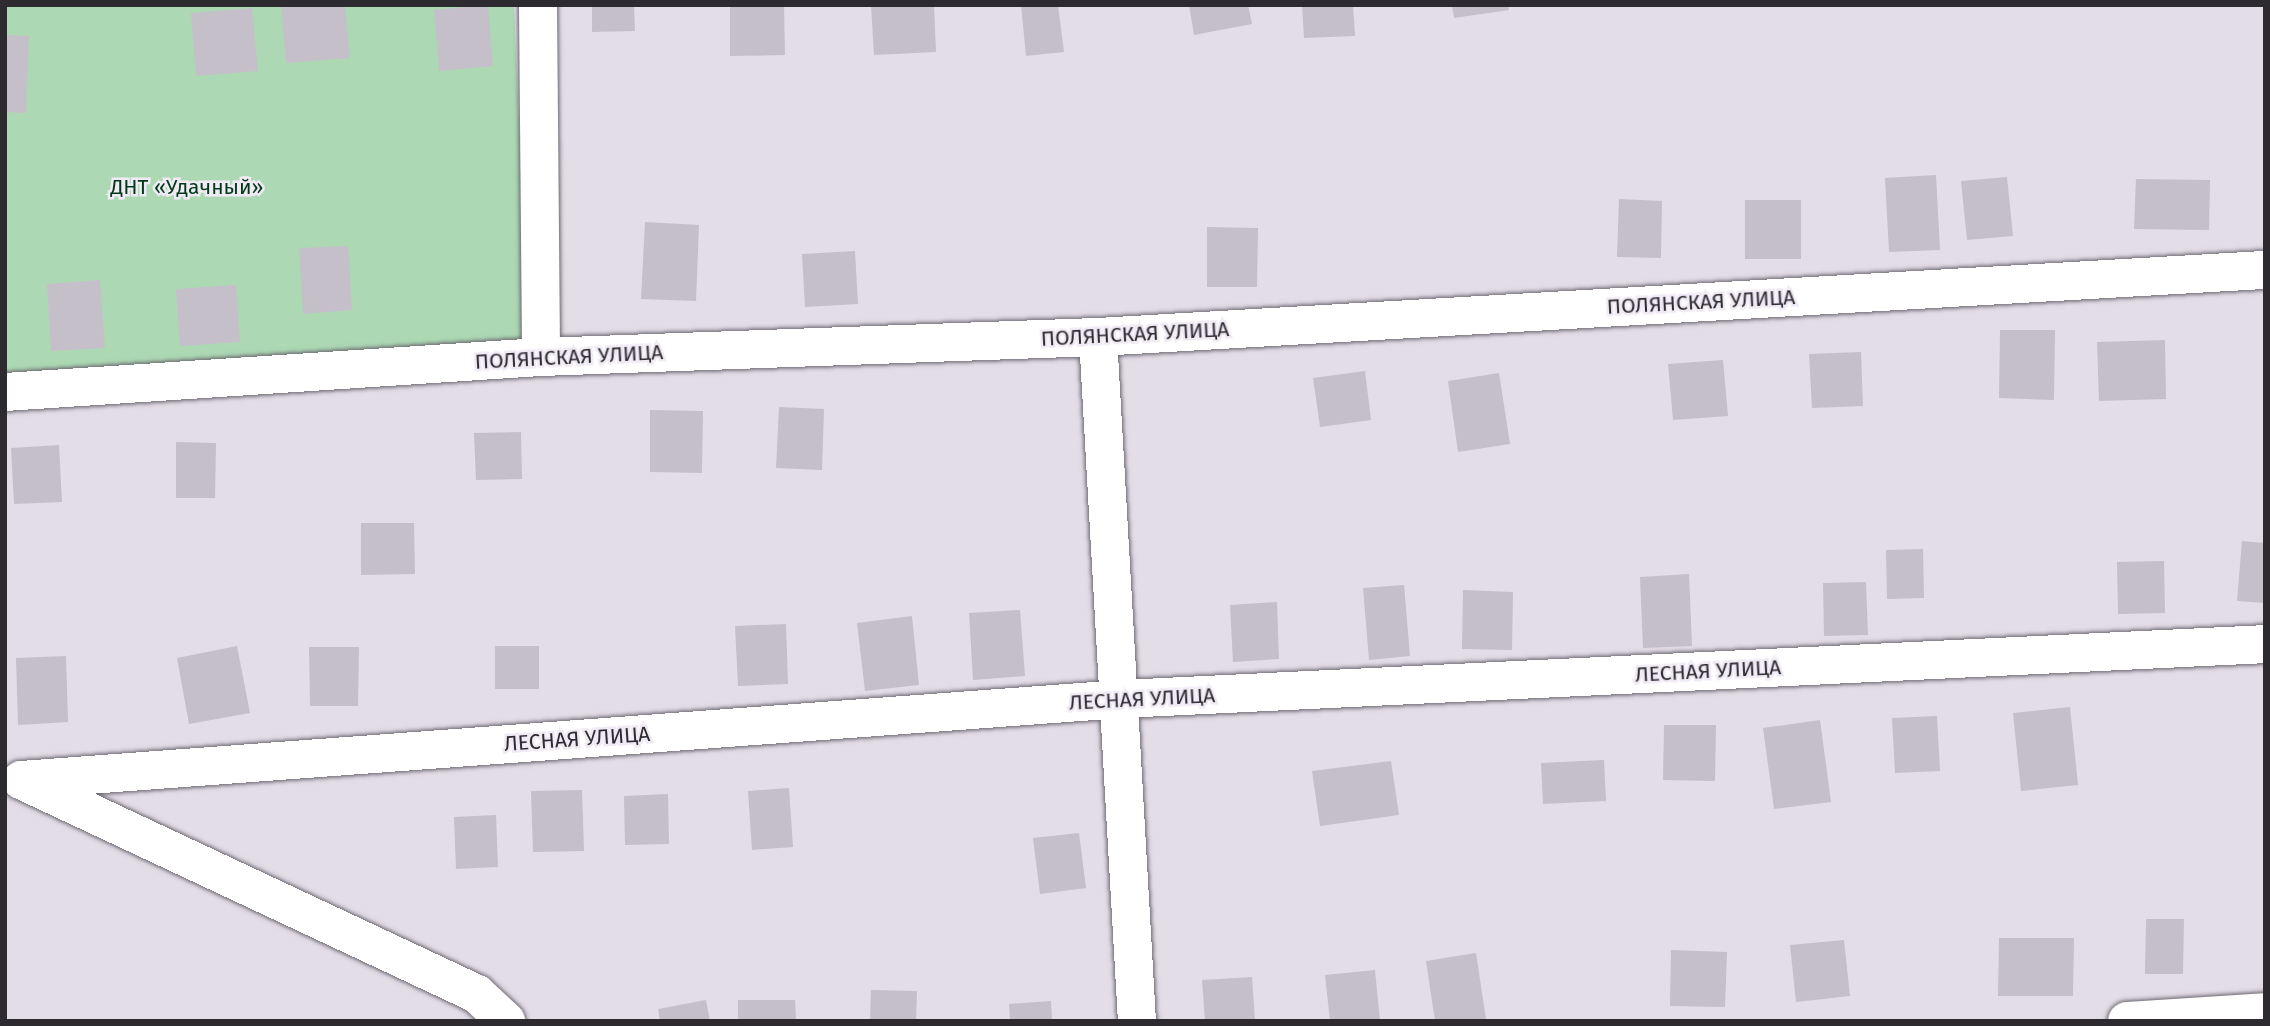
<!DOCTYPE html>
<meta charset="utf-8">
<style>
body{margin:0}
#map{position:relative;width:2270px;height:1026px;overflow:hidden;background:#e3dde8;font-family:"Fira Sans",sans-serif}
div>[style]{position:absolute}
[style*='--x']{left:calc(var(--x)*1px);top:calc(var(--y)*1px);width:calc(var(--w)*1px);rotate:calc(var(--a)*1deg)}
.green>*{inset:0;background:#acd9b4}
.building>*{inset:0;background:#c4bfc9}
.roads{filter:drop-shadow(0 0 2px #6d6871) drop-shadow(0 0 2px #6d6871)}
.minor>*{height:38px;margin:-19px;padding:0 19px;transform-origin:19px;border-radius:19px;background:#fff}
span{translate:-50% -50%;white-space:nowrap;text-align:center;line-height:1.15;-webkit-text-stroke:5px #f0eaf5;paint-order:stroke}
.park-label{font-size:21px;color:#023916}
.street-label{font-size:21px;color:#2d2b2f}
.frame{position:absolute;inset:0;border:7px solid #2d2b2f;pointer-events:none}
</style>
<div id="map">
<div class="green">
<i style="clip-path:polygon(5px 5px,514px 5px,528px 344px,5px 381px)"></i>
</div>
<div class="building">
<i style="clip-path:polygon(281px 5px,345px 5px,350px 58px,286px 63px)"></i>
<i style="clip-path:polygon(488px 5px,493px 66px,439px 71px,434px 10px)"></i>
<i style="clip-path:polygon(592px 5px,634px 5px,635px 31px,592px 32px)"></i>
<i style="clip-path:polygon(730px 5px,784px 5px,785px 55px,730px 56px)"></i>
<i style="clip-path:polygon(871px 5px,934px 5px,936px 52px,874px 55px)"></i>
<i style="clip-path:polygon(1021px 5px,1058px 5px,1064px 52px,1026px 56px)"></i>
<i style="clip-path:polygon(1189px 5px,1248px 5px,1252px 24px,1194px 35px)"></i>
<i style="clip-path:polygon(1302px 5px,1353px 5px,1355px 36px,1304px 38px)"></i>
<i style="clip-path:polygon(1452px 5px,1508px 5px,1509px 10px,1454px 18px)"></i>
<i style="clip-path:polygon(252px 8px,258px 71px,196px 76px,191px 13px)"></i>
<i style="clip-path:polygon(5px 35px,29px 36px,26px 113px,5px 112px)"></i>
<i style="clip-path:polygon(1936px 175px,1940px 250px,1889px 252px,1885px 178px)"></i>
<i style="clip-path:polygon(2007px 177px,2013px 236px,1967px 240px,1961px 181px)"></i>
<i style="clip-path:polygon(2136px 179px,2210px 180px,2209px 230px,2134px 229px)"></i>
<i style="clip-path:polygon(1619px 199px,1662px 201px,1661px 258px,1617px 257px)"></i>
<i style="clip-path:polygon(1745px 200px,1801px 200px,1801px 259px,1745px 259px)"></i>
<i style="clip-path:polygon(645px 222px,699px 225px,696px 301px,641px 299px)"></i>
<i style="clip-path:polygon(1207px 227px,1258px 228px,1257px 287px,1207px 287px)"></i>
<i style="clip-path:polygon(348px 246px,352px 310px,303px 314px,299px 248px)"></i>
<i style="clip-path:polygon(855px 251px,858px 304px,805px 307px,802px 254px)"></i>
<i style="clip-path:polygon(100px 280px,105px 348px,51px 351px,47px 284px)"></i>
<i style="clip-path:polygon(236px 285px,240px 342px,180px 346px,176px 289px)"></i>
<i style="clip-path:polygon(2000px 330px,2055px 330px,2054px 400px,1999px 398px)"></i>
<i style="clip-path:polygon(2165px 340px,2166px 399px,2099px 401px,2097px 342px)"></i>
<i style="clip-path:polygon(1861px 352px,1863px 406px,1812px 408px,1809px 354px)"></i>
<i style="clip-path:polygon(1723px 360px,1728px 416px,1673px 420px,1668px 364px)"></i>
<i style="clip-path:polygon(1365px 371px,1371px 420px,1320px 427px,1313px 378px)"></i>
<i style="clip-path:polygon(1499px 373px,1510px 444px,1458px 452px,1448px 381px)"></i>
<i style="clip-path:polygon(779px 407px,824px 409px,822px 470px,776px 468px)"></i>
<i style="clip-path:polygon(650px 410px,703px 411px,702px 473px,650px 472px)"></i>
<i style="clip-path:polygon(521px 432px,522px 479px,476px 480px,474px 433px)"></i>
<i style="clip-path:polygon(176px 442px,216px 443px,215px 498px,176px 498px)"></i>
<i style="clip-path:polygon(59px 445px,62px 502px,14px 504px,11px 448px)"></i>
<i style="clip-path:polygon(361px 523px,414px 523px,415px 574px,361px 575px)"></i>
<i style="clip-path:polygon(2242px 541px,2265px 543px,2265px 603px,2237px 601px)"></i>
<i style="clip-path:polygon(1923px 549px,1924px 598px,1887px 599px,1886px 550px)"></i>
<i style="clip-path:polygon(2164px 561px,2165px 613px,2118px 614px,2117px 562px)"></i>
<i style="clip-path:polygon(1689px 574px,1692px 646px,1643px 648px,1640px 577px)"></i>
<i style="clip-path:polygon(1866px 582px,1868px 635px,1824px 636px,1823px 583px)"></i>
<i style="clip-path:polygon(1404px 585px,1410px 656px,1369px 660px,1363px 588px)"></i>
<i style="clip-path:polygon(1463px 590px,1513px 592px,1512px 650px,1462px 649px)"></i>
<i style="clip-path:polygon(1277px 602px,1279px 659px,1233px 662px,1230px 605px)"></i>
<i style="clip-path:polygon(1020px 610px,1025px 676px,973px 680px,969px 613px)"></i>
<i style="clip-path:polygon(912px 616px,919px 685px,865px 691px,857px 623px)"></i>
<i style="clip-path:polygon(786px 624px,788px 684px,738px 686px,735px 626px)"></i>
<i style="clip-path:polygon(237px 646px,250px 713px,189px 724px,177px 658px)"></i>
<i style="clip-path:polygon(495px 646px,539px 646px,539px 689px,495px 689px)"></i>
<i style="clip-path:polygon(309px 647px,359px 647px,358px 706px,310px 706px)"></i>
<i style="clip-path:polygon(66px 656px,68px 722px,18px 725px,16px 658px)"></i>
<i style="clip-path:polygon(2070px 707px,2078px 785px,2021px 791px,2013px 713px)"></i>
<i style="clip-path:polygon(1937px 716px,1940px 771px,1895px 773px,1892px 718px)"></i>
<i style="clip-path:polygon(1820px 720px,1831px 802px,1774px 809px,1763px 728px)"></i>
<i style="clip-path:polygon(1664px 725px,1716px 725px,1715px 781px,1663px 780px)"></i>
<i style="clip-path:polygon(1604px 760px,1606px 801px,1543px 804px,1541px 763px)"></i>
<i style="clip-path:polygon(1391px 761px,1399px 815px,1320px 826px,1312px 771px)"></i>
<i style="clip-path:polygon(789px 788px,793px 847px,752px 850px,748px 791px)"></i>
<i style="clip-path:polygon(582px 790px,584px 851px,533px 852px,531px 791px)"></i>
<i style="clip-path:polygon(668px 794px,669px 844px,625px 845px,624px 796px)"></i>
<i style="clip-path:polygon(496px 815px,498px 867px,456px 869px,454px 817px)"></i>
<i style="clip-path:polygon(1079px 833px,1086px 888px,1040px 894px,1033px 838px)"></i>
<i style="clip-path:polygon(2146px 919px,2184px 919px,2183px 974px,2145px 974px)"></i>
<i style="clip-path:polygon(1999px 938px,2074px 938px,2073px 996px,1998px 996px)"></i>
<i style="clip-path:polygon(1844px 940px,1850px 996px,1796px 1002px,1790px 945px)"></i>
<i style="clip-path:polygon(1671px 950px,1727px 952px,1725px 1007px,1670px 1006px)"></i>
<i style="clip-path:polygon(1476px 953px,1486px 1019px,1435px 1021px,1426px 961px)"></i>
<i style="clip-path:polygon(1375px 970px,1380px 1021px,1330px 1021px,1325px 975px)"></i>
<i style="clip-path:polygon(1252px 977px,1255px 1021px,1205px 1021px,1202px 980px)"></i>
<i style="clip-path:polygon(871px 990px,917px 991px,916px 1021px,870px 1021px)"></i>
<i style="clip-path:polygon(706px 1000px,710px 1021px,660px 1021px,658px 1009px)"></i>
<i style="clip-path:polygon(738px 1000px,795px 1000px,796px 1021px,738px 1021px)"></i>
<i style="clip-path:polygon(1051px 1001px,1052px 1021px,1010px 1021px,1009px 1004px)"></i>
</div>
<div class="roads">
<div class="minor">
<i style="--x:538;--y:5;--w:352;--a:89.5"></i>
<i style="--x:1098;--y:337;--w:685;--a:86.74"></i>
<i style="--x:5;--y:392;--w:537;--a:-3.74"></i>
<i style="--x:541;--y:357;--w:557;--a:-2.06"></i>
<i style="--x:1098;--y:337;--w:1169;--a:-3.29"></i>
<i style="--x:21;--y:780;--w:1104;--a:-4.21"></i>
<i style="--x:1122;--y:699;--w:1144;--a:-2.75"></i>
<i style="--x:23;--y:781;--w:501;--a:25.13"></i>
<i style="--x:477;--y:994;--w:40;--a:43"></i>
<i style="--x:2127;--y:1021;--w:138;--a:-3.7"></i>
</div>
</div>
<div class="park-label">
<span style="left:187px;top:187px">ДНТ «Удачный»</span>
</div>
<div class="street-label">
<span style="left:1701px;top:302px;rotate:-3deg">ПОЛЯНСКАЯ УЛИЦА</span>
<span style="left:1135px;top:334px;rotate:-3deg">ПОЛЯНСКАЯ УЛИЦА</span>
<span style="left:569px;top:357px;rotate:-3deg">ПОЛЯНСКАЯ УЛИЦА</span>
<span style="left:1708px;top:671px;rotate:-3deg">ЛЕСНАЯ УЛИЦА</span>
<span style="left:1142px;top:699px;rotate:-3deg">ЛЕСНАЯ УЛИЦА</span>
<span style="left:577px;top:739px;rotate:-4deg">ЛЕСНАЯ УЛИЦА</span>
</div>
<div class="frame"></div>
</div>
